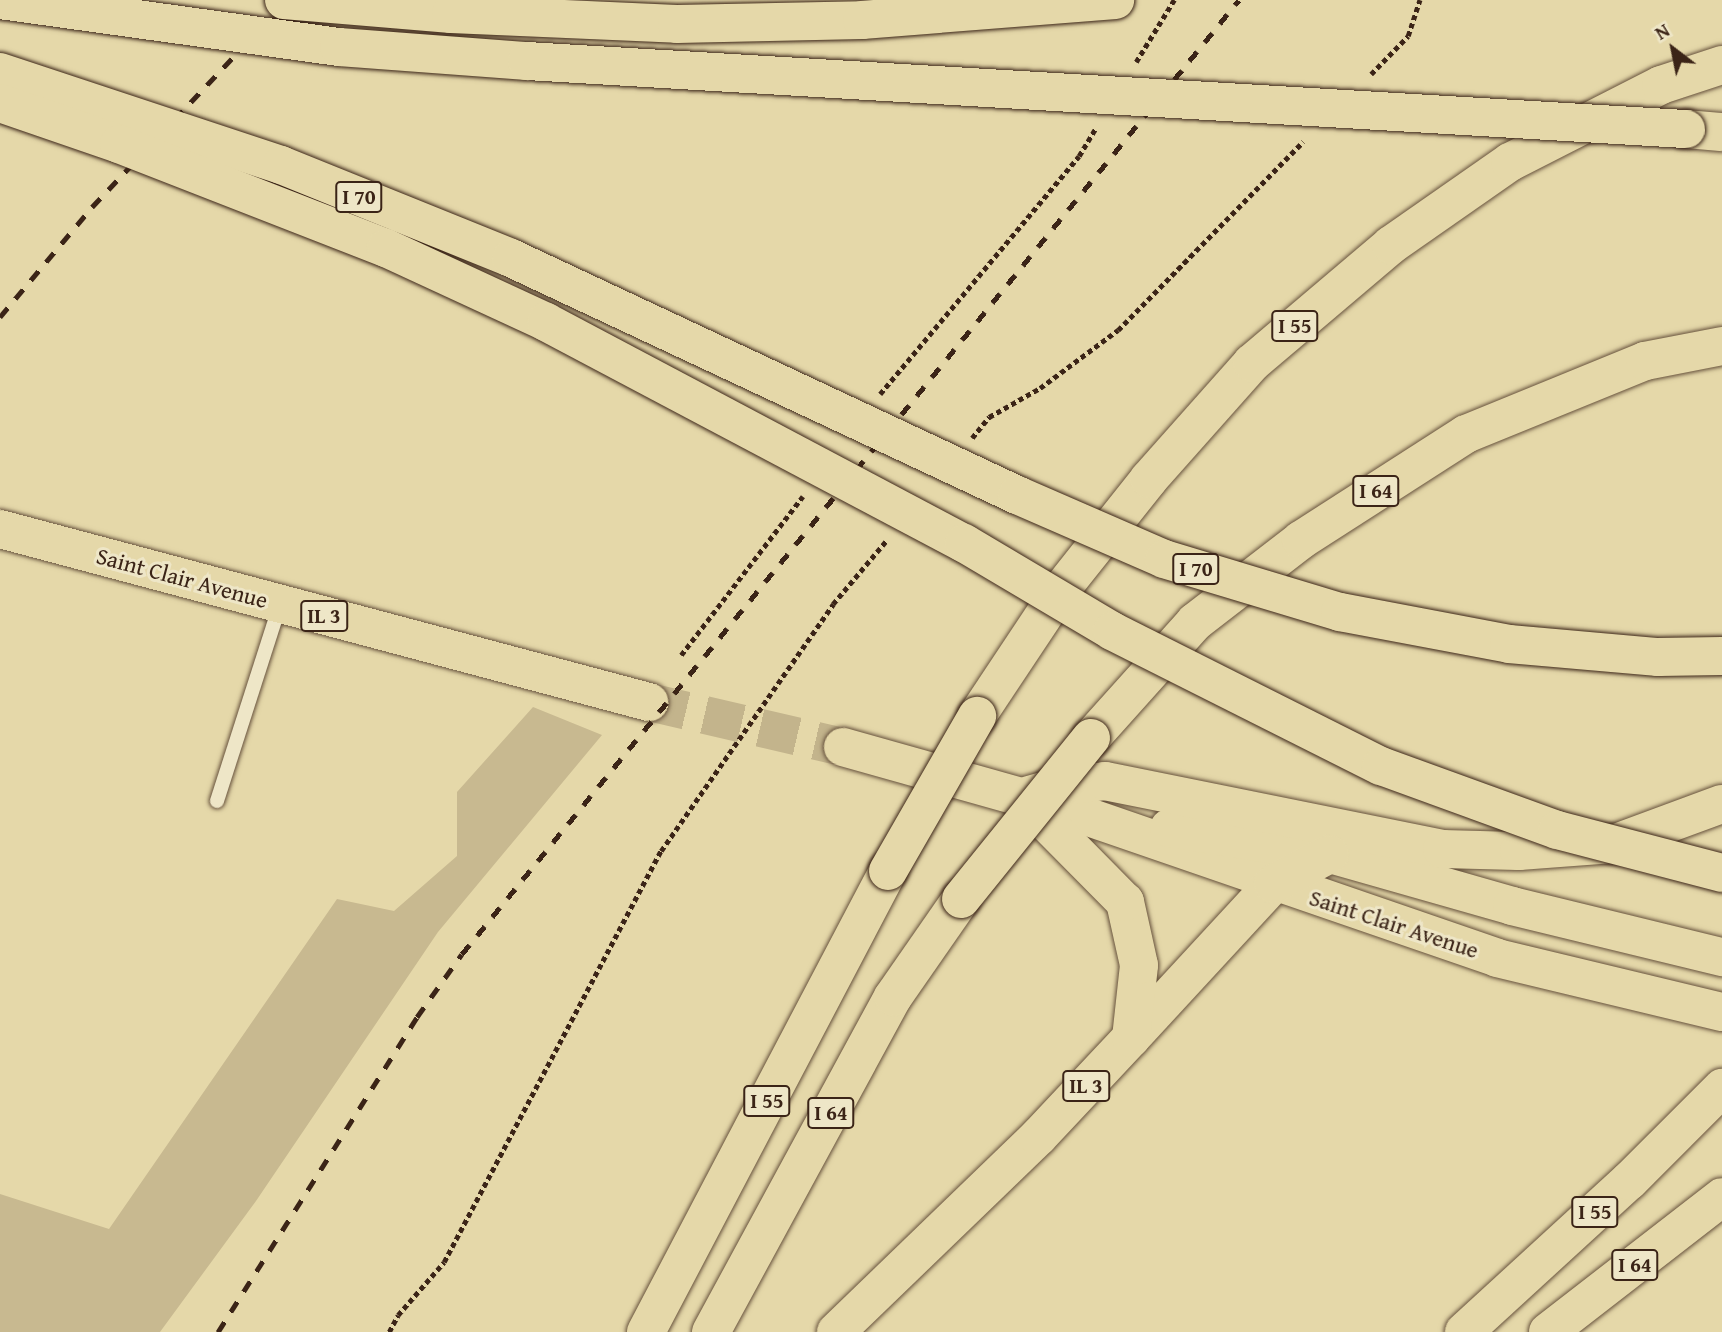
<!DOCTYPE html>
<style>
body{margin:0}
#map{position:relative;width:1722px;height:1332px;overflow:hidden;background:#e5d8a9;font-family:"Gentium Book Plus",serif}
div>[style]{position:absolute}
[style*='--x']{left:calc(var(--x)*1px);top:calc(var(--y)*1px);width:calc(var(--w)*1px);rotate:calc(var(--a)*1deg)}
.green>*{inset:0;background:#c8b990}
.primary-tunnel>*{height:38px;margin-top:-19px;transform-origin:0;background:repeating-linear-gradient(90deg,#c3b48c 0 38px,transparent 0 57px)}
.path>*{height:4.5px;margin-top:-2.25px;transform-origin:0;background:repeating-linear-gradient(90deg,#3b2417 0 5px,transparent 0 8.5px)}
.roads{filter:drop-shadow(0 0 2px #66513c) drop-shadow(0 0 2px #66513c)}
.lane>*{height:14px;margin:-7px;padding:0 7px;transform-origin:7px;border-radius:7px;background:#eee6c7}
.primary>*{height:38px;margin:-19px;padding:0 19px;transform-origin:19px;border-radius:19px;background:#e5d8a9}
.highway>*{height:38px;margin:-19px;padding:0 19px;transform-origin:19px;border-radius:19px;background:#e5d8a9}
.rail>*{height:5px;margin-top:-2.5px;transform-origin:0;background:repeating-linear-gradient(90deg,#3b2417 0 12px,transparent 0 24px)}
.bridges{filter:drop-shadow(0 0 2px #3b2417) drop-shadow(0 0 2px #3b2417)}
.highway-bridge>*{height:38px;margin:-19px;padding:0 19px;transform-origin:19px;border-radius:19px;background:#e5d8a9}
span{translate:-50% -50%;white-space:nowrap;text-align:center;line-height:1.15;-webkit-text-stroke:6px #eee6c7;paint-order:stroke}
.shield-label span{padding:2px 5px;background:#eee6c7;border:2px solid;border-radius:5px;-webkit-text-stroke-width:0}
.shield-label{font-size:21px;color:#3b2417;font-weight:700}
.street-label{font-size:23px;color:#3b2417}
.north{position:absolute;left:1638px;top:14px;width:70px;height:70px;-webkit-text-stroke:5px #eee6c7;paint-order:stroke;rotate:328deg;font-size:19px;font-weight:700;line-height:28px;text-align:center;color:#3b2417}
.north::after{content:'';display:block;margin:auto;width:24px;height:32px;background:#3b2417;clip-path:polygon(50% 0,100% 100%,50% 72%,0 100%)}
</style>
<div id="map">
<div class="green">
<i style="clip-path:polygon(533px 707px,602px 735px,438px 932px,256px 1201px,160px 1332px,0 1332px,0 1194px,109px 1229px,337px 899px,394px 911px,457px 856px,457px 792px)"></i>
</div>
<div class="primary-tunnel">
<i style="--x:649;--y:702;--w:199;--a:13.1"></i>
</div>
<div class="path">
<i style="--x:1136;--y:62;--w:73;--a:-58.5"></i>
<i style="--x:1371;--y:74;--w:53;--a:-45.8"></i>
<i style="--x:1408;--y:36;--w:38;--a:-72"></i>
<i style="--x:880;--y:394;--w:310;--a:-50.1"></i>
<i style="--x:1079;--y:156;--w:31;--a:-59"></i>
<i style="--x:972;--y:438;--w:27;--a:-51"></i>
<i style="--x:989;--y:417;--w:59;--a:-29.6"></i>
<i style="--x:1040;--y:388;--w:97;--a:-36.6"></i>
<i style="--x:1118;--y:330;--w:264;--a:-45.5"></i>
<i style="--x:681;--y:655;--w:200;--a:-52.5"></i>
<i style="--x:389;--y:1332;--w:19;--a:-62"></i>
<i style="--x:398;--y:1315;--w:70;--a:-49"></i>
<i style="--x:444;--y:1262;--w:465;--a:-62.2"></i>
<i style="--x:661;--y:851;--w:301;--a:-55.1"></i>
<i style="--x:833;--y:604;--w:82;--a:-49.9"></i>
</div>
<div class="roads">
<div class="lane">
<i style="--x:217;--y:801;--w:206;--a:-72.2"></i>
</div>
<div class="primary">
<i style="--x:0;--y:529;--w:672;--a:14.93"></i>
<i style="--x:843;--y:747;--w:240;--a:15.7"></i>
<i style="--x:1074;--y:812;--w:447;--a:19"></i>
<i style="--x:1497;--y:958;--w:231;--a:13.5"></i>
<i style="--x:1169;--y:828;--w:163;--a:9.2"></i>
<i style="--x:1330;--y:854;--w:189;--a:15.9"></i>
<i style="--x:1512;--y:906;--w:216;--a:13.7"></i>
</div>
<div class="highway">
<i style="--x:1686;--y:129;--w:36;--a:5"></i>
<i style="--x:977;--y:716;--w:150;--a:-56.4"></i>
<i style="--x:1060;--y:591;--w:143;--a:-51.5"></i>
<i style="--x:1149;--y:479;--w:155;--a:-48.4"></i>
<i style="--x:1252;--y:363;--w:182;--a:-40.3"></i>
<i style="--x:1391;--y:245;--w:145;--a:-34.9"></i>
<i style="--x:1510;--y:162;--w:169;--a:-27"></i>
<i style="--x:1661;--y:85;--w:64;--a:-18.2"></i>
<i style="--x:1091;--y:738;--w:156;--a:-48.1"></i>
<i style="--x:1195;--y:622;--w:134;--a:-37.7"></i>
<i style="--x:1301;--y:540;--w:196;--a:-32.7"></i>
<i style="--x:1466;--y:434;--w:193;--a:-22.2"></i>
<i style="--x:1645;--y:361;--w:78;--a:-11"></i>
<i style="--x:1029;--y:795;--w:32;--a:-16"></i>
<i style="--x:1060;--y:786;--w:45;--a:-6.3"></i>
<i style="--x:1105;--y:781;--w:344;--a:11.4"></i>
<i style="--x:1442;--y:849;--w:77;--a:1.5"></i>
<i style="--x:1519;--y:851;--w:94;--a:-4.3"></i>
<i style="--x:1613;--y:844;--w:116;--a:-20.2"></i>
<i style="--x:1131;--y:1038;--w:209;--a:-47.3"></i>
<i style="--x:1273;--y:884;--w:64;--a:-27.8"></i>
<i style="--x:646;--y:1332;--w:521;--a:-62.3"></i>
<i style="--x:711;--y:1332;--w:381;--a:-61.5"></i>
<i style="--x:893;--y:997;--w:119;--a:-55.2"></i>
<i style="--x:836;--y:1332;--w:281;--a:-44"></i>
<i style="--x:1038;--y:1137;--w:136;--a:-46.8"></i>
<i style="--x:1131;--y:1038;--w:73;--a:-83.7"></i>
<i style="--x:1139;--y:965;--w:65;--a:-102.5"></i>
<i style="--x:1125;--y:902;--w:146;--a:-134.7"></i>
<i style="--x:1464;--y:1332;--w:224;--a:-42.5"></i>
<i style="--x:1629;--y:1181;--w:132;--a:-45"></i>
<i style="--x:1548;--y:1332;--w:220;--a:-37.8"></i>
</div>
</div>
<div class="rail">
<i style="--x:0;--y:317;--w:143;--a:-50.1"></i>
<i style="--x:92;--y:207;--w:284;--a:-46.7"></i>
<i style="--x:218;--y:1332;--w:373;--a:-57.7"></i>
<i style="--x:417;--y:1017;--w:77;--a:-54.5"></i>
<i style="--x:462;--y:954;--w:1230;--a:-50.84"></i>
</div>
<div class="bridges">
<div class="highway-bridge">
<i style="--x:0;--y:0;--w:342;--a:7.9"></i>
<i style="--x:339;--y:47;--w:189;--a:4.3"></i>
<i style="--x:527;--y:61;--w:1161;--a:3.36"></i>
<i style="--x:284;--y:0;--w:168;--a:4.8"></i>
<i style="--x:451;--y:14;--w:226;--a:2.5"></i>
<i style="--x:677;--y:24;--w:185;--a:-1.2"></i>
<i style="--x:862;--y:20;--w:254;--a:-4.5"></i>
<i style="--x:0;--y:72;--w:296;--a:18.3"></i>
<i style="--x:281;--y:165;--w:248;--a:22"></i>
<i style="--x:511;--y:258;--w:559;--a:25.1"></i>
<i style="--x:1017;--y:495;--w:160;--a:23.5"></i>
<i style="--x:1164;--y:559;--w:184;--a:16.8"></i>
<i style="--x:1340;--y:612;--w:172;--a:10.7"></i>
<i style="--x:1509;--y:644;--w:150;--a:5"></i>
<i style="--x:1658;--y:657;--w:64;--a:-0.9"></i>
<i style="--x:0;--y:103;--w:126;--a:19"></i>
<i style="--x:119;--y:144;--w:287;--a:21.3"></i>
<i style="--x:386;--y:248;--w:176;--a:24.8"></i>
<i style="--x:546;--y:322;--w:473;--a:27.9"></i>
<i style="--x:964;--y:543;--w:172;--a:30.7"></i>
<i style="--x:1112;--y:631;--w:301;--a:26.7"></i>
<i style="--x:1381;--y:766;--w:187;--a:20"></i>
<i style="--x:1557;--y:830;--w:171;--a:14.6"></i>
<i style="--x:888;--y:871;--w:179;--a:-60.1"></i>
<i style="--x:961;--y:899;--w:207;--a:-51.1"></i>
</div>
</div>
<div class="shield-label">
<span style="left:359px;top:197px">I 70</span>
<span style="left:1295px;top:326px">I 55</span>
<span style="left:1376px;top:491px">I 64</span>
<span style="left:1196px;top:569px">I 70</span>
<span style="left:324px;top:616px">IL 3</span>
<span style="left:1086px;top:1086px">IL 3</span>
<span style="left:767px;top:1101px">I 55</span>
<span style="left:831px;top:1113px">I 64</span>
<span style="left:1595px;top:1212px">I 55</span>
<span style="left:1635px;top:1265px">I 64</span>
</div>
<div class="street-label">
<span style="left:182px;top:578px;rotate:15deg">Saint Clair Avenue</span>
<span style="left:1394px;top:924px;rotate:18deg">Saint Clair Avenue</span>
</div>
<div class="north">N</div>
</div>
